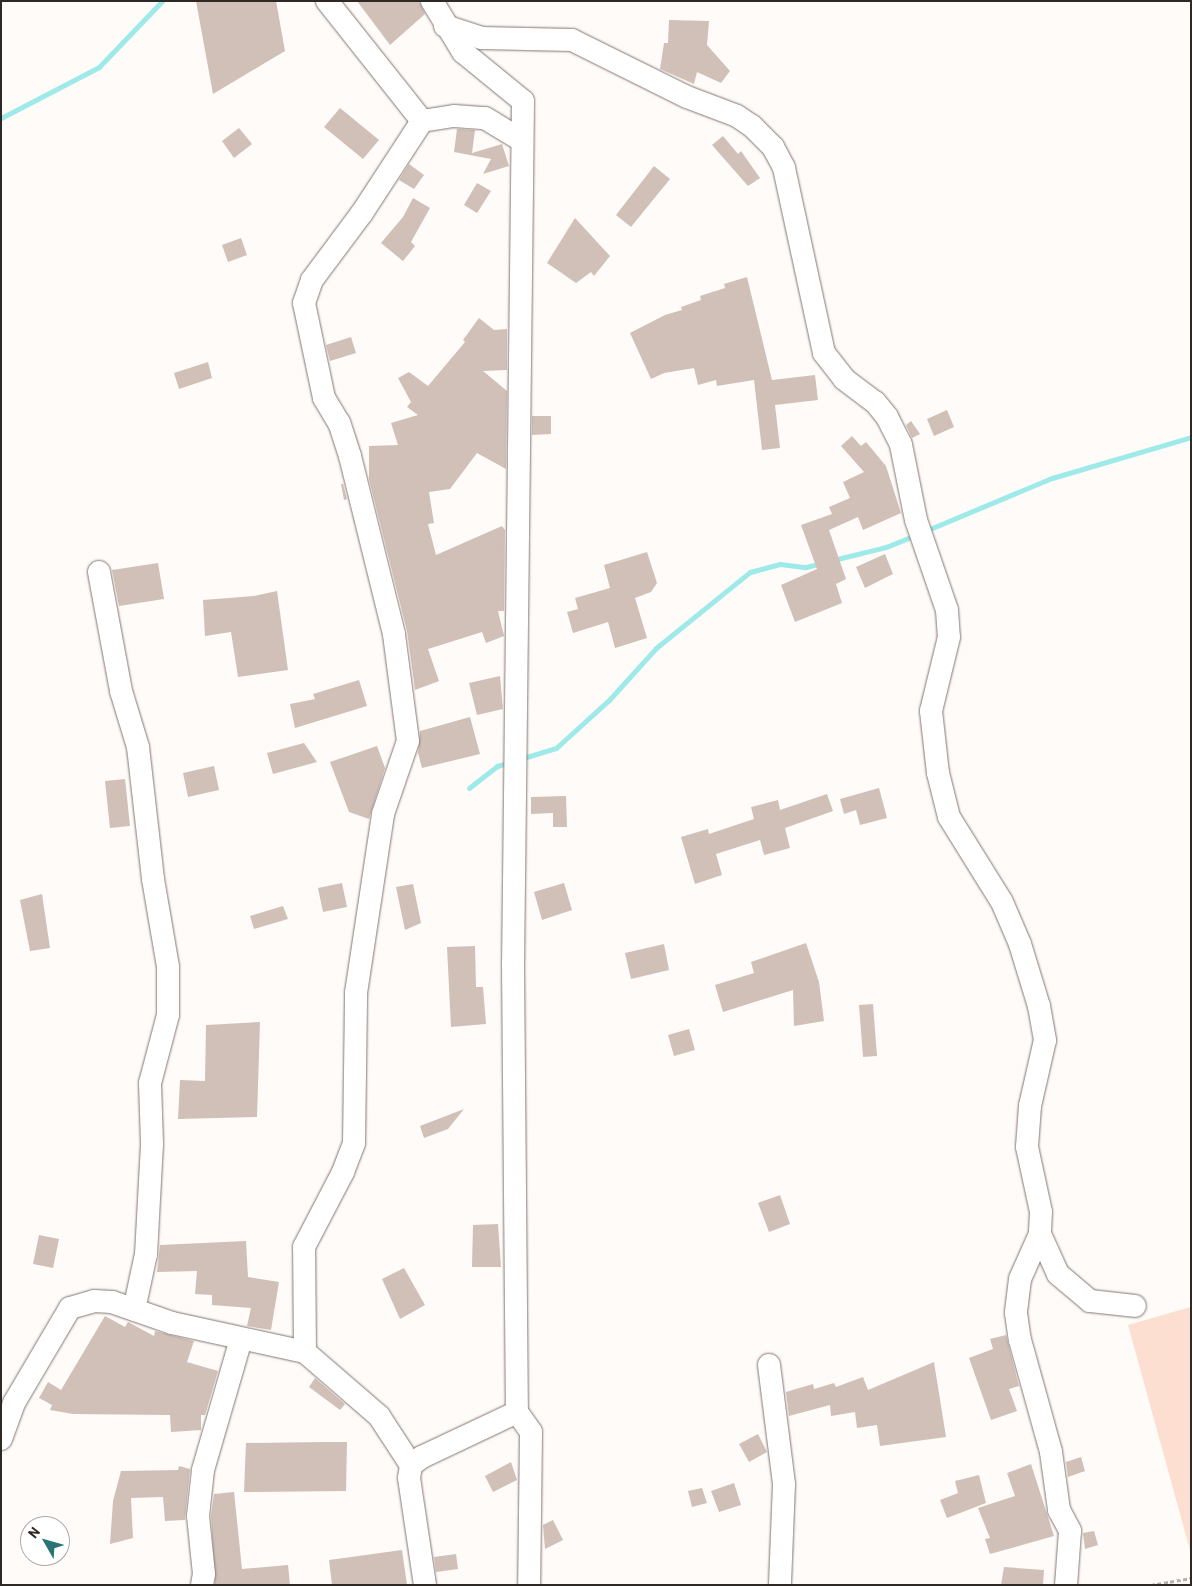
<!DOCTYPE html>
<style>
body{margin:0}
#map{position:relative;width:1192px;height:1586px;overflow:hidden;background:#fefbf9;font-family:Barlow,sans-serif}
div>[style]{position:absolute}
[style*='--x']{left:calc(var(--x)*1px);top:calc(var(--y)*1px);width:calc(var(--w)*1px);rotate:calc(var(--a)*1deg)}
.green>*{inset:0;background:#fcdfd0}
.stream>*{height:5px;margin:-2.5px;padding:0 2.5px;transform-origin:2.5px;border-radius:2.5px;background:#9eeae9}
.building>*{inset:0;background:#d0c0b8}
.path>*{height:3px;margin-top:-1.5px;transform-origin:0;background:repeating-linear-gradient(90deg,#b5b1ae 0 4px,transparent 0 6.5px)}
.roads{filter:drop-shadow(0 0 1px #84766e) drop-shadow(0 0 1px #84766e)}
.minor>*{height:22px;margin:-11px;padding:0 11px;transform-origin:11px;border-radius:11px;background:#fff}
span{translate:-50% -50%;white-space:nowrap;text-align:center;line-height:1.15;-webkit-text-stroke:4px #fff;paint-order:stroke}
.frame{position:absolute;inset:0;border:2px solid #2f2926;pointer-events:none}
.north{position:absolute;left:20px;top:1516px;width:50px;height:50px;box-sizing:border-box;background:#fff;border:1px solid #aca9a8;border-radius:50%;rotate:308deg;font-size:14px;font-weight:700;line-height:20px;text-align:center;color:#2f2926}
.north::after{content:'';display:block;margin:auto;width:18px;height:22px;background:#2a7474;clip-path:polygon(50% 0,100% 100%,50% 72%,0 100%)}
</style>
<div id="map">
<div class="green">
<i style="clip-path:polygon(1191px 1307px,1191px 1549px,1190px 1550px,1128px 1325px)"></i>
</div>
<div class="stream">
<i style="--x:1;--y:118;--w:110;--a:-27.5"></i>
<i style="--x:99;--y:67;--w:91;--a:-46.3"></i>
<i style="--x:925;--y:531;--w:138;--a:-22.7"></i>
<i style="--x:1052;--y:478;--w:145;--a:-16.4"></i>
<i style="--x:833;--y:560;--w:55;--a:-13.8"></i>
<i style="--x:886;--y:547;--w:31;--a:-22"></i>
<i style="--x:520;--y:759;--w:38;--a:-17"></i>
<i style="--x:556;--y:748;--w:72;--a:-42.2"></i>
<i style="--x:609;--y:700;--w:70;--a:-47.9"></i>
<i style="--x:656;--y:648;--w:121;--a:-39"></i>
<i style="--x:750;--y:572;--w:31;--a:-15"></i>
<i style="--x:780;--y:564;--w:26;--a:7"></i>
<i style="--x:806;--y:567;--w:16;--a:-14"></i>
<i style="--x:469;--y:788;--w:36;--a:-38"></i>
<i style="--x:497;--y:766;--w:14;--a:-17"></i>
</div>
<div class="building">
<i style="clip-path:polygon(196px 1px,276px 1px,285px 51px,213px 94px)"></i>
<i style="clip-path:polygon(357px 1px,419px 1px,425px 14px,390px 45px)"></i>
<i style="clip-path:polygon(669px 20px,709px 21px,707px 45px,730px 71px,721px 83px,697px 72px,694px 84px,660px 69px,664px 43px,668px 43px)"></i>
<i style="clip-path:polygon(340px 108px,379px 140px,363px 159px,324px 127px)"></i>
<i style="clip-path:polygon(239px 128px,252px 144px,234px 158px,222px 141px)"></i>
<i style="clip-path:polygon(457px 129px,475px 130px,472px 153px,502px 144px,509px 166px,483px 174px,491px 159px,454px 152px)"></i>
<i style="clip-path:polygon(723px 136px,738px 154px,741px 151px,760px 178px,748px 186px,712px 145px)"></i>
<i style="clip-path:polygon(409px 164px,424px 175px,414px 189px,399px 180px)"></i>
<i style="clip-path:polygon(654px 166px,670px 179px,631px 227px,616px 215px)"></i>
<i style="clip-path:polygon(477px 183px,491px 191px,477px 213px,464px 205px)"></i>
<i style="clip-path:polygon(413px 198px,430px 208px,411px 242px,415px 246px,403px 261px,381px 243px,403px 217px)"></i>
<i style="clip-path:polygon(575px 218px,610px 256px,594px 276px,591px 272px,576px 283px,547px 263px)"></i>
<i style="clip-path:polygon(241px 238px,247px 255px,228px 262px,222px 245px)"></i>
<i style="clip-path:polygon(747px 277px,772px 380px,815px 375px,818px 400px,775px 405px,780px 448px,762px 450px,754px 380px,717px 386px,716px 380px,698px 385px,694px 368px,664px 373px,651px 379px,630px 333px,665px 315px,682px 310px,681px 307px,701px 300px,700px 296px,725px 288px,724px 284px)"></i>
<i style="clip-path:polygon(479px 318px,494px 330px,507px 329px,507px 370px,483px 371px,507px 391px,506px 469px,477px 453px,450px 489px,429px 492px,434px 523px,428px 524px,436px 555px,502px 526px,505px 530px,504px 611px,498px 611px,504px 636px,486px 643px,482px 632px,428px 649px,439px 681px,415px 690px,407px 631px,369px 479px,369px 446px,398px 445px,391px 423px,418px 415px,407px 407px,411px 402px,398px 378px,409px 372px,428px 386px,465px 342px,463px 340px)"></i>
<i style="clip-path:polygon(351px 337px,356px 353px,330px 361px,326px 345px)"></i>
<i style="clip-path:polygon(208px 362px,212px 378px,179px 389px,174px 373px)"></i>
<i style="clip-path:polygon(947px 410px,954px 427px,934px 436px,927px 419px)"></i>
<i style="clip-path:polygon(532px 416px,551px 416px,551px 434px,532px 435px)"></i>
<i style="clip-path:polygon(911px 421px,920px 434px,912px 438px,906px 425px)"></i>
<i style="clip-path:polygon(852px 436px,861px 446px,866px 442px,886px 466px,901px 513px,863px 530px,858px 517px,829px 530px,846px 579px,836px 584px,842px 603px,795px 622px,781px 585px,817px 569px,801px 525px,832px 514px,829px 507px,850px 498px,843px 482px,864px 472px,841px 446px)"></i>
<i style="clip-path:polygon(341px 484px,343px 484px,347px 499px,344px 500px)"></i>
<i style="clip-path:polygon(647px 552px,657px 583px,651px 592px,635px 598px,647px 638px,615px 648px,608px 622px,573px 633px,567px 612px,578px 609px,575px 598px,610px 588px,604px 565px)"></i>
<i style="clip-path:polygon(885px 554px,893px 574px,865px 588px,856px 567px)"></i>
<i style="clip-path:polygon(158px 563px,164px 599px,119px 606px,112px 570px)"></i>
<i style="clip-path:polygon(277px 591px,288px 670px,238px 677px,231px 632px,205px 636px,203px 600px,254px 596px)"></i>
<i style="clip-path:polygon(500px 676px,503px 709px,477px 715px,469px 683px)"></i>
<i style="clip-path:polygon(359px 680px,367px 706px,295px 728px,290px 704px,315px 699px,313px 694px)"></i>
<i style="clip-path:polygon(470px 717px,480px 754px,422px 768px,418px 753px,420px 731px)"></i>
<i style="clip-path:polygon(304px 743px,317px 762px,273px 774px,267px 753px)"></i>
<i style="clip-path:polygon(377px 746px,385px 768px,369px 819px,349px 812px,330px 762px)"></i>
<i style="clip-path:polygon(214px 766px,219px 790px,188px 797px,183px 773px)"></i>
<i style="clip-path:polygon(125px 779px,130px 826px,110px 828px,105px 781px)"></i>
<i style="clip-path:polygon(879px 788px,887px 818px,860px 825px,856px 810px,844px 814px,840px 799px)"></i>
<i style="clip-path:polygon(827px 794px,833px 811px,785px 828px,790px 848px,764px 855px,760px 840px,716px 854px,722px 875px,695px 884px,681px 837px,708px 829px,709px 834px,754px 819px,751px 807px,778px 800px,780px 810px)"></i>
<i style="clip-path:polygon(566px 796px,567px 827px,553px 827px,553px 813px,531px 814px,531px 797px)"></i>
<i style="clip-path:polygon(342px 883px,347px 907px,323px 912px,318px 888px)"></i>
<i style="clip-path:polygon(564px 883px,572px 910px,542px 920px,534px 892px)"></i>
<i style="clip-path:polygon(413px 884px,421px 923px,405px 930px,396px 887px)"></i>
<i style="clip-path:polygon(42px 894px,50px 948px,30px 951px,20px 900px)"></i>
<i style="clip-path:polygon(283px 906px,288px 919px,254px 929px,250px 916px)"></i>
<i style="clip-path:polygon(806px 943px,819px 982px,824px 1021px,794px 1026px,793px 990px,723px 1012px,715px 985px,754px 973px,751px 962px)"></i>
<i style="clip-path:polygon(664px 944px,669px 970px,631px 979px,625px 953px)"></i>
<i style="clip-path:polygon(475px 946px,476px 987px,483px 987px,486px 1024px,451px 1027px,447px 947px)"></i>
<i style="clip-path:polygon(873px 1004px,877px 1056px,863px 1057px,859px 1005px)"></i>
<i style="clip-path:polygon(260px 1022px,257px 1117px,178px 1119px,180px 1080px,205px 1081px,206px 1025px)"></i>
<i style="clip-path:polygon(689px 1029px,695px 1050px,674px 1056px,668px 1035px)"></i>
<i style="clip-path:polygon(464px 1109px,448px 1129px,424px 1138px,420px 1126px)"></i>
<i style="clip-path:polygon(780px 1195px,790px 1224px,769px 1232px,758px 1203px)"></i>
<i style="clip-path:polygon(498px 1224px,501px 1267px,472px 1267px,473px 1225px)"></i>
<i style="clip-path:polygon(39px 1235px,59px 1239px,53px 1268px,33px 1264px)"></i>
<i style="clip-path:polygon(246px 1241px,248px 1277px,279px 1282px,271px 1330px,247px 1326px,251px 1308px,212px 1305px,212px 1295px,195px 1294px,197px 1271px,157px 1272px,160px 1245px)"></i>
<i style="clip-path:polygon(404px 1268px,425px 1305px,400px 1319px,382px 1279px)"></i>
<i style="clip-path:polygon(105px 1316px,125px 1327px,128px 1322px,154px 1336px,155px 1331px,194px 1341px,187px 1362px,218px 1371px,205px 1415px,201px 1415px,201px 1430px,171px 1432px,170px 1415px,73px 1414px,50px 1410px,52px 1405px,39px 1398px,48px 1382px,61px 1390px)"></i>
<i style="clip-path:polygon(1006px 1335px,1019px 1386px,1009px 1389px,1017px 1411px,991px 1420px,969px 1358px,993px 1349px,990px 1339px)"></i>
<i style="clip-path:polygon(934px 1362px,946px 1437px,880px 1446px,877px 1425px,857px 1428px,855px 1412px,831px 1416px,830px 1405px,789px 1416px,786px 1392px,813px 1384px,814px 1389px,834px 1383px,836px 1387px,863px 1377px,868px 1390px)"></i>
<i style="clip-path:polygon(315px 1378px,345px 1404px,340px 1410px,309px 1387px)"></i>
<i style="clip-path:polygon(758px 1434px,767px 1452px,749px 1462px,739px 1444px)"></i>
<i style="clip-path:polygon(324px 1442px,347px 1442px,346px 1491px,244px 1492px,246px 1443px)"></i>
<i style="clip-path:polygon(1081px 1457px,1085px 1471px,1068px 1477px,1066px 1462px)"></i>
<i style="clip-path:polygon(511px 1462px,517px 1480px,493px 1492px,485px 1476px)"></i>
<i style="clip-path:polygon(1031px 1464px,1054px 1536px,990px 1554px,985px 1539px,990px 1538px,978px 1508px,1015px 1496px,1007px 1473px)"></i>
<i style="clip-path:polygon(179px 1466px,190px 1469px,185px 1520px,165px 1521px,163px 1497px,131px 1498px,133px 1538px,110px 1544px,113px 1501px,121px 1471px,178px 1470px)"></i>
<i style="clip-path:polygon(979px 1475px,986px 1503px,947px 1518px,940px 1500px,958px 1493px,955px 1481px)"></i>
<i style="clip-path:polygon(734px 1483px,741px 1505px,719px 1512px,711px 1491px)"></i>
<i style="clip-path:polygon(702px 1488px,707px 1503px,692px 1507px,688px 1491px)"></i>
<i style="clip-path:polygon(234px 1492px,242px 1569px,288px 1565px,290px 1585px,215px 1585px,211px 1516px,214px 1494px)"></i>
<i style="clip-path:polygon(553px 1520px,563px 1540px,545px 1549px,543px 1525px)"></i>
<i style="clip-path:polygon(1094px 1531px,1098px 1545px,1085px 1549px,1083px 1533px)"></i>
<i style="clip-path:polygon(402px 1550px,407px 1585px,332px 1585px,329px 1560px)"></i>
<i style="clip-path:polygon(456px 1554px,458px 1569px,436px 1572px,434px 1557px)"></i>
<i style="clip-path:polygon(1004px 1567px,1044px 1570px,1043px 1585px,1001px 1585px)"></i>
</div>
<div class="path">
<i style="--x:1151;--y:1585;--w:41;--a:-9.9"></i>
</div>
<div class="roads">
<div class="minor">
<i style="--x:327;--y:1;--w:153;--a:51.6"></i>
<i style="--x:422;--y:121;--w:32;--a:-9"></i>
<i style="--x:454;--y:116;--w:31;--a:4"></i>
<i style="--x:485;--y:118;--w:42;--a:31.4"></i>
<i style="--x:432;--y:1;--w:60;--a:58.7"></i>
<i style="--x:463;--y:52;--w:77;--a:39.2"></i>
<i style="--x:523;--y:101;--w:863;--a:90.66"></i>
<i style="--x:513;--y:964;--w:448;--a:89.5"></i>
<i style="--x:517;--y:1412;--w:24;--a:55"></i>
<i style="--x:531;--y:1432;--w:153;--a:90.7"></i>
<i style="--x:445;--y:26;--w:38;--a:18"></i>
<i style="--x:481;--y:38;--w:91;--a:1.3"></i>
<i style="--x:572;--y:40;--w:128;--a:26.4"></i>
<i style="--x:687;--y:97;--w:53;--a:20.8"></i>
<i style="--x:737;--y:116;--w:18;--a:34"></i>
<i style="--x:752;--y:126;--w:30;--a:45"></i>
<i style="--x:773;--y:147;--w:24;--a:62"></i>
<i style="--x:784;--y:168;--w:189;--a:77.8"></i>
<i style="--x:824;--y:353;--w:33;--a:52"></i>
<i style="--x:844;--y:379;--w:39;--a:37"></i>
<i style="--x:875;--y:402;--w:19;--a:51"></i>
<i style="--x:887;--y:417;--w:31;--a:63"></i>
<i style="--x:901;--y:445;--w:76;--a:78.7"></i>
<i style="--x:916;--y:520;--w:95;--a:71"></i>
<i style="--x:947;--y:610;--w:27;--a:86"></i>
<i style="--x:949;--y:637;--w:76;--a:103.7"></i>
<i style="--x:931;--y:711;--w:62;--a:83.6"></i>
<i style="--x:938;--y:773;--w:45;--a:76"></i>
<i style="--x:949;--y:817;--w:100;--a:58.1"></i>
<i style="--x:1002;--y:902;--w:46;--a:66.8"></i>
<i style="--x:1020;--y:944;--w:65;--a:73"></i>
<i style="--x:1039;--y:1006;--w:35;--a:80"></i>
<i style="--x:1045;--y:1040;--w:68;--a:102.8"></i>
<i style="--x:1030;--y:1106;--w:41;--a:94.2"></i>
<i style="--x:1027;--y:1147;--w:66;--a:77.8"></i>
<i style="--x:1041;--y:1212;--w:22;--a:93"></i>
<i style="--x:1040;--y:1234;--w:49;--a:114"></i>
<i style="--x:1020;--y:1279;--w:34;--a:97"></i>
<i style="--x:1016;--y:1313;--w:27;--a:82"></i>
<i style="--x:1020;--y:1340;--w:116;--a:74.5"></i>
<i style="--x:1051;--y:1452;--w:59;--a:82.1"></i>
<i style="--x:1059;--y:1510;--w:24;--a:62"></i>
<i style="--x:1070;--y:1531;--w:54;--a:94.2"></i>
<i style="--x:99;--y:572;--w:121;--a:79.5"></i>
<i style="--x:121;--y:691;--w:59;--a:73.1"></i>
<i style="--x:138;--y:747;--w:133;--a:83.5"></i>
<i style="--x:153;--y:879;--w:89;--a:80.3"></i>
<i style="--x:168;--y:967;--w:48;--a:90"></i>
<i style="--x:168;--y:1015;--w:70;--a:104.8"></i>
<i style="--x:150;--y:1083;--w:61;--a:88.1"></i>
<i style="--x:152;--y:1144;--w:110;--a:93.1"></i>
<i style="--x:146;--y:1254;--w:57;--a:102.1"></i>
<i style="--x:1040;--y:1234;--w:44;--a:65.8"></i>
<i style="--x:1058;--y:1274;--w:42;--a:40.2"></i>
<i style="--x:1090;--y:1301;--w:45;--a:6.3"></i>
<i style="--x:305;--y:1352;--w:105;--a:-90.5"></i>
<i style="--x:304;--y:1247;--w:85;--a:-62.5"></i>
<i style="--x:343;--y:1172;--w:31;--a:-69"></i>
<i style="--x:354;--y:1143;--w:150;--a:-89.2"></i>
<i style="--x:356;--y:993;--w:181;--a:-81.4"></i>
<i style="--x:383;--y:814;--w:77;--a:-71.1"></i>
<i style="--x:408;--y:741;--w:108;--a:-97.5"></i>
<i style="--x:394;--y:634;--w:183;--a:-103.9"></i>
<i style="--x:350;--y:456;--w:35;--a:-108"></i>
<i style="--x:339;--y:423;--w:29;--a:-121"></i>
<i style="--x:324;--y:398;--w:97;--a:-101.9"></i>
<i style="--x:304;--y:303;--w:24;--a:-71"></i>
<i style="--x:312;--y:280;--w:84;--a:-53.3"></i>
<i style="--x:362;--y:213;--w:110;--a:-56.9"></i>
<i style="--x:769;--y:1365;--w:120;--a:82.8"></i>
<i style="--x:784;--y:1484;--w:101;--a:92.3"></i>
<i style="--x:1;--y:1439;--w:38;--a:-70"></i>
<i style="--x:14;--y:1403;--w:110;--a:-59.5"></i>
<i style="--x:70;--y:1308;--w:25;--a:-16"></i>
<i style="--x:94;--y:1301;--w:18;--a:3"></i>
<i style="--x:112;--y:1302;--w:64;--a:19.3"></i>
<i style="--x:172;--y:1323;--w:136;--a:12.3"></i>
<i style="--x:305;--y:1352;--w:98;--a:40.9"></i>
<i style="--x:379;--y:1416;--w:59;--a:56.9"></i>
<i style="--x:202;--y:1585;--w:11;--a:-80"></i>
<i style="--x:204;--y:1574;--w:58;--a:-95.9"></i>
<i style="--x:198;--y:1516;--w:46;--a:-83.8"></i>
<i style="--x:203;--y:1470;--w:136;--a:-73.8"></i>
<i style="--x:425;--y:1585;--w:108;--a:-98.5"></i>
<i style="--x:409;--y:1478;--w:13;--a:-81"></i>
<i style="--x:411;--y:1465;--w:14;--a:-36"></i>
<i style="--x:422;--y:1457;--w:105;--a:-25.3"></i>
</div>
</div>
<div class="frame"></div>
<div class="north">N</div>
</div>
